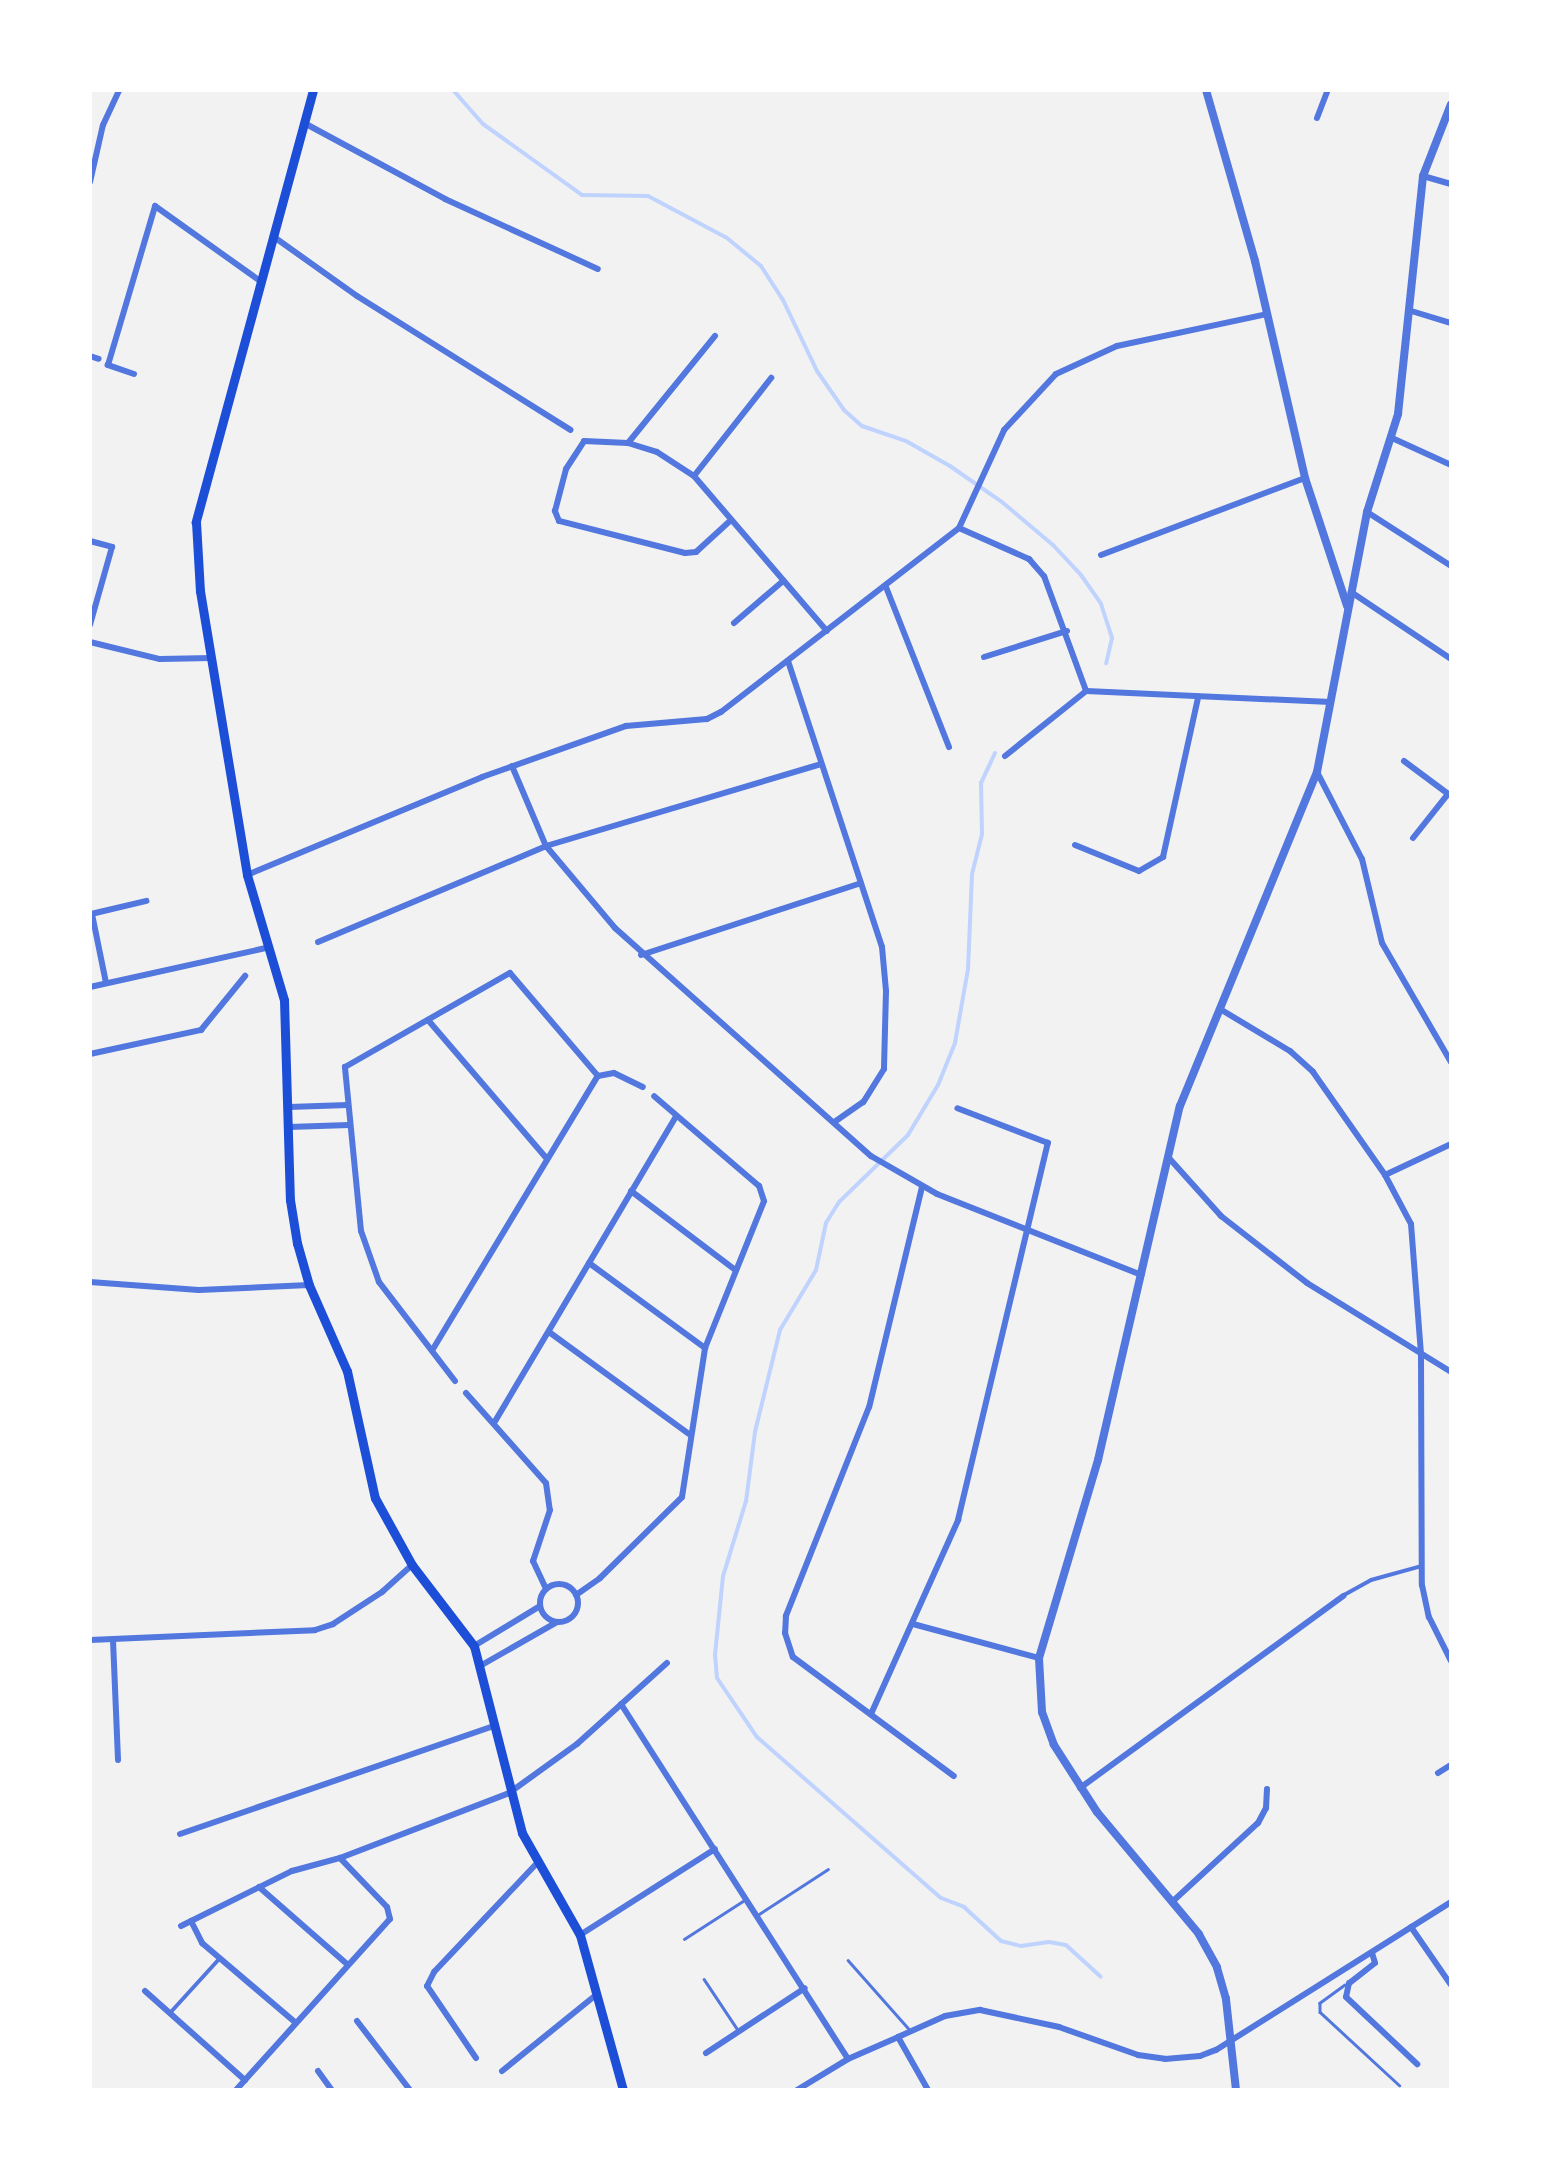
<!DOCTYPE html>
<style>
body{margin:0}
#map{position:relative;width:1541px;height:2180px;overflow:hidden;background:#f2f2f2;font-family:"Public Sans",sans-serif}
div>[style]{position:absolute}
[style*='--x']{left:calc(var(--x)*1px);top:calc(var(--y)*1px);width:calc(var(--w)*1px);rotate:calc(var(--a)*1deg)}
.stream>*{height:4px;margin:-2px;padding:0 2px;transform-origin:2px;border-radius:2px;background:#bfd3fe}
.service>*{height:2.5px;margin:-1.25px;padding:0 1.25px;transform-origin:1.25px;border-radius:1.25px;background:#5277de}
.pedestrian>*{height:4px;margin:-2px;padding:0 2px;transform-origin:2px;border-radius:2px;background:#5277de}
.minor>*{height:6px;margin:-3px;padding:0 3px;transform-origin:3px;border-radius:3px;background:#5277de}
.minor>.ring{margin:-3px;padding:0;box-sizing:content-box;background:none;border:6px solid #5277de;border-radius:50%}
.tertiary>*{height:8px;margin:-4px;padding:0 4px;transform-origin:4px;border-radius:4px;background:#5277de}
.secondary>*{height:9px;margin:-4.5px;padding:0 4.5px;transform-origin:4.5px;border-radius:4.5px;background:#1d4ed8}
span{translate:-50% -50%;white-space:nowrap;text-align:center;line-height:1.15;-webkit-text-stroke:8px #fff;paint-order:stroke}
.frame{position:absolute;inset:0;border:92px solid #fff;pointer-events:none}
</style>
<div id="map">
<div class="stream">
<i style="--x:453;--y:90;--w:45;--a:48.6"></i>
<i style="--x:483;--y:124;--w:122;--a:35.6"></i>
<i style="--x:582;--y:195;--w:66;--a:0.9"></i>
<i style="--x:648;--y:196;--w:89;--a:28"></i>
<i style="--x:727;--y:238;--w:44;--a:39.5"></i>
<i style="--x:761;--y:266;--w:40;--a:57.1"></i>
<i style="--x:783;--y:300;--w:79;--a:64.4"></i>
<i style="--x:817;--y:371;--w:47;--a:55.3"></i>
<i style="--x:844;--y:410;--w:24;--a:42"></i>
<i style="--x:862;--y:426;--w:46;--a:18.8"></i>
<i style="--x:906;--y:441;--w:51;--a:29.6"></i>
<i style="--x:950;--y:466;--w:63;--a:34.7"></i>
<i style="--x:1002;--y:502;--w:67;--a:40.1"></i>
<i style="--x:1053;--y:545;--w:41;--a:47"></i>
<i style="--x:1081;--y:575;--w:35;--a:55"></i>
<i style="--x:1101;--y:604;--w:36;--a:72"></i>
<i style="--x:1112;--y:638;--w:26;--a:103"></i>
<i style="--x:995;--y:753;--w:33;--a:115"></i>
<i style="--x:981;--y:783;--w:51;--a:88.9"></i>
<i style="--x:982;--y:834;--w:41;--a:104"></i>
<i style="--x:972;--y:874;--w:95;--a:92.4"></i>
<i style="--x:968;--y:969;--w:75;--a:100"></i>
<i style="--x:955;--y:1043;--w:45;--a:112"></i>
<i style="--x:938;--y:1085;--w:58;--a:121"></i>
<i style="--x:908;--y:1135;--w:96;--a:135.8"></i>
<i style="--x:839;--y:1202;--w:25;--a:122"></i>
<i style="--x:826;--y:1223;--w:48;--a:102"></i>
<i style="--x:816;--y:1270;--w:70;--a:121"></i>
<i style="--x:780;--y:1330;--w:105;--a:103.8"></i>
<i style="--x:755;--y:1432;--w:70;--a:97.4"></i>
<i style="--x:746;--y:1501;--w:78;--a:107"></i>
<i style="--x:723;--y:1576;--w:79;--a:95.8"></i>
<i style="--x:715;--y:1655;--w:23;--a:85"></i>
<i style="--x:717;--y:1678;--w:71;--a:55.9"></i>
<i style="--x:757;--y:1737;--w:244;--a:41.2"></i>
<i style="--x:941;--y:1898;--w:25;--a:21"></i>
<i style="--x:964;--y:1907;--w:50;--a:42.6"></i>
<i style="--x:1001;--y:1941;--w:21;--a:14"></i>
<i style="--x:1021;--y:1946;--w:28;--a:-8"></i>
<i style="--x:1049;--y:1942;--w:17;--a:10"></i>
<i style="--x:1066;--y:1945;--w:47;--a:42.4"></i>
</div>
<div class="service">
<i style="--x:759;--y:1914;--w:82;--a:-33.1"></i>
<i style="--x:684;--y:1939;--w:70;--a:-32.8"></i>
<i style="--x:848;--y:1960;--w:94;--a:48.5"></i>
<i style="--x:704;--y:1979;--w:61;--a:56.3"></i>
<i style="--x:1345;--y:1985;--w:31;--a:144"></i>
<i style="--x:1320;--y:2003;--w:9;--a:90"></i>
<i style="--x:1320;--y:2012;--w:108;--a:42.7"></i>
</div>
<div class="pedestrian">
<i style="--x:1344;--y:1595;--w:31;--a:-29"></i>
<i style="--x:1371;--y:1580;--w:53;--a:-15.4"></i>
<i style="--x:170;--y:2013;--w:74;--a:-47.7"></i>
</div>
<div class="minor">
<i style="--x:1317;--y:118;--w:30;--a:-69"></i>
<i style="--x:306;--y:124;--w:158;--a:28.3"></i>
<i style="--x:445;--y:199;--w:168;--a:24.6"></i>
<i style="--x:1423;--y:176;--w:29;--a:16"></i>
<i style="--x:90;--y:182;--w:58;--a:-77.2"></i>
<i style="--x:103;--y:125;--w:38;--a:-65"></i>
<i style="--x:274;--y:237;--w:102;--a:35.4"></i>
<i style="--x:357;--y:296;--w:252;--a:32.1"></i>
<i style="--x:1408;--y:310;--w:45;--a:16.8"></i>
<i style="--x:90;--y:356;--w:9;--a:18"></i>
<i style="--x:134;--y:374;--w:28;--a:-161"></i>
<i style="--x:108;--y:365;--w:166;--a:-73.5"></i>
<i style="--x:155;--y:206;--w:129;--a:35.5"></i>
<i style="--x:1392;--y:438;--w:65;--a:24.6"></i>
<i style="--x:628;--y:443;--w:138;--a:-50.9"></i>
<i style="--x:694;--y:476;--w:125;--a:-51.8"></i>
<i style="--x:1367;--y:512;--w:100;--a:32.7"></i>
<i style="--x:731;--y:520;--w:47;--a:137.6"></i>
<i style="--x:696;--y:552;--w:11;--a:175"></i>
<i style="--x:685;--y:553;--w:130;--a:-165.7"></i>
<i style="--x:559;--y:521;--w:11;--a:-112"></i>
<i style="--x:555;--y:511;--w:43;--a:-75.3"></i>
<i style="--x:566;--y:469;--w:33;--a:-57"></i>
<i style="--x:584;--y:441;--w:44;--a:2.6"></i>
<i style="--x:628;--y:443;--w:30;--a:17"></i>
<i style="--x:657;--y:452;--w:44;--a:33"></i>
<i style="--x:694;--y:476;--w:204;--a:49.4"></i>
<i style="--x:959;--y:528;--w:77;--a:23.9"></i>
<i style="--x:1029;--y:559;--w:23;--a:49"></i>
<i style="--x:1044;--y:576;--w:122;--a:69.9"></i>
<i style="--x:1086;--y:691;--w:245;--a:2.6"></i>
<i style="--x:90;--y:541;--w:23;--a:15"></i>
<i style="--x:112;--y:547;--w:81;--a:105.8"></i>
<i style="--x:1101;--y:555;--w:218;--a:-20.7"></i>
<i style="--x:886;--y:587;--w:172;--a:68.5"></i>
<i style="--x:1351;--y:592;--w:120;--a:33.8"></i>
<i style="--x:734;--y:623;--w:65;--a:-40.6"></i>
<i style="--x:90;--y:642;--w:72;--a:13.7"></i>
<i style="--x:160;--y:659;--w:52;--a:-1.1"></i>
<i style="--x:984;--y:657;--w:87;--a:-17.4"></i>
<i style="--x:788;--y:661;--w:301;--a:71.8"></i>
<i style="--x:882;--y:947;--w:44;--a:84.8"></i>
<i style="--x:886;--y:991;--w:78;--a:91.5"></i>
<i style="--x:884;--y:1069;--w:39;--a:122"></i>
<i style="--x:863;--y:1102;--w:35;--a:145"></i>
<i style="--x:1005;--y:756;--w:104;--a:-38.7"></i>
<i style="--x:1404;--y:761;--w:59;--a:36.7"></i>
<i style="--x:512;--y:766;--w:87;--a:67"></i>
<i style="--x:546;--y:846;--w:107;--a:49.9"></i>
<i style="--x:615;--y:928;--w:343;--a:41.7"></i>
<i style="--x:871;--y:1156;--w:76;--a:29.9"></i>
<i style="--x:937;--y:1194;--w:220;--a:21.6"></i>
<i style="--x:1317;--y:772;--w:98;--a:62.7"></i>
<i style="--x:1362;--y:859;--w:86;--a:76.6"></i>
<i style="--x:1382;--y:943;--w:138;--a:59.9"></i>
<i style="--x:1413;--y:838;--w:56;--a:-51.5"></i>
<i style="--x:1075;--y:845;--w:69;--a:22.1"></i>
<i style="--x:1139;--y:871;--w:28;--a:-30"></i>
<i style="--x:1163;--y:857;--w:163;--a:-77.6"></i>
<i style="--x:247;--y:875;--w:255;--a:-22.6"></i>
<i style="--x:482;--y:777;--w:153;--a:-19.5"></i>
<i style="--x:626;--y:726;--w:81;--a:-4.9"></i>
<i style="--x:707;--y:719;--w:16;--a:-27"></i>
<i style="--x:721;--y:712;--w:301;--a:-37.7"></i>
<i style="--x:959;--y:528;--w:108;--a:-65.3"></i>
<i style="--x:1004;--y:430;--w:76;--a:-47.1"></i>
<i style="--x:1056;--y:374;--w:67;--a:-24.7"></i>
<i style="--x:1117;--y:346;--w:153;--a:-12"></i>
<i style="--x:91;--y:914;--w:57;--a:-13.3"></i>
<i style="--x:92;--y:914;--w:70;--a:78.5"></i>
<i style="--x:318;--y:942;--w:247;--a:-22.8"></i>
<i style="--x:546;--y:846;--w:287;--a:-16.6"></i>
<i style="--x:641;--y:955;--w:231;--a:-18.1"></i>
<i style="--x:90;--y:987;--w:180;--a:-12.5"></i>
<i style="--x:1220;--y:1009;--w:82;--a:31"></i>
<i style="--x:1290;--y:1051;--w:31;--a:42"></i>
<i style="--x:1313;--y:1072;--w:126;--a:55"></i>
<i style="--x:1385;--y:1175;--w:55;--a:62"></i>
<i style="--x:1411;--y:1224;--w:131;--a:85.6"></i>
<i style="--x:1421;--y:1355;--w:230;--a:89.8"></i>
<i style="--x:1422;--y:1585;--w:33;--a:78"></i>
<i style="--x:1429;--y:1617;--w:49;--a:63.4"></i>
<i style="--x:428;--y:1020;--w:183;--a:49.4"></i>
<i style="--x:90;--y:1054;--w:114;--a:-12.2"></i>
<i style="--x:201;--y:1030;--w:70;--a:-50.8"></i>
<i style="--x:289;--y:1107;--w:59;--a:-1.9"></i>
<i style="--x:289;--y:1127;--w:60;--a:-1.9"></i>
<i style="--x:1169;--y:1158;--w:78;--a:48.1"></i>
<i style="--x:1221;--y:1216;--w:109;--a:37.9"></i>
<i style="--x:1307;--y:1283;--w:169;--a:31.7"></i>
<i style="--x:1385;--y:1175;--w:73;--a:-25.2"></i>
<i style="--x:922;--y:1187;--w:226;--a:103.5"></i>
<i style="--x:869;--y:1407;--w:225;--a:111.7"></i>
<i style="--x:786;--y:1616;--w:17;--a:93"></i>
<i style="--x:785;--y:1633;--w:25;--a:72"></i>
<i style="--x:793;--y:1657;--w:200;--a:36.5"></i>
<i style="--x:631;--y:1191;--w:129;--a:37.1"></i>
<i style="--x:589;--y:1263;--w:144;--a:36.2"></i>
<i style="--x:90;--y:1282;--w:109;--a:4.2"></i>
<i style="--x:199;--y:1290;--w:110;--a:-2.6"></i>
<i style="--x:549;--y:1332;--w:173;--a:36.1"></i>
<i style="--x:433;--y:1349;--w:319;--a:-58.9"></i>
<i style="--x:455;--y:1381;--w:125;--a:-127.5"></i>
<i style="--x:379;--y:1282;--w:54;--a:-109.4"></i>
<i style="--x:361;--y:1231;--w:165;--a:-95.6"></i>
<i style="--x:345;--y:1067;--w:190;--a:-29.7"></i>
<i style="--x:510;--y:973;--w:135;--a:49.5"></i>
<i style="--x:598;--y:1076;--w:16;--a:-11"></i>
<i style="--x:614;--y:1073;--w:32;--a:26"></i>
<i style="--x:466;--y:1393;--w:120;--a:48.4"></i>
<i style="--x:546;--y:1483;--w:27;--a:82"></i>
<i style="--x:550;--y:1510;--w:54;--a:108.4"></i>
<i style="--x:533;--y:1561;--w:31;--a:65"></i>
<i style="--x:494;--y:1423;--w:357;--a:-59.3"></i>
<i class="ring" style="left:540px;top:1584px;width:32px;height:32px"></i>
<i style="--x:576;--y:1595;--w:29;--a:-35"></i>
<i style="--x:600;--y:1578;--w:115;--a:-44.6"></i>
<i style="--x:682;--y:1497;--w:151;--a:-81.2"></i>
<i style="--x:705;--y:1348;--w:158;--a:-68.1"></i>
<i style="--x:764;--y:1201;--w:16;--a:-108"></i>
<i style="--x:759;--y:1186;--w:138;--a:-139.4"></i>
<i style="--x:913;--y:1624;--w:131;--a:15.1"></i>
<i style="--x:90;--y:1640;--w:225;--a:-2.5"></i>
<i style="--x:315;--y:1630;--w:19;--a:-18"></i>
<i style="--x:333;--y:1624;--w:59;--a:-33.1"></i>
<i style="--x:382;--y:1592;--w:40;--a:-42"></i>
<i style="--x:113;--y:1640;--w:120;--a:87.6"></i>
<i style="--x:474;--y:1646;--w:77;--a:-31.2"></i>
<i style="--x:480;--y:1666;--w:89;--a:-29.7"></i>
<i style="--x:621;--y:1704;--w:421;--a:57.4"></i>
<i style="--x:871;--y:1714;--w:213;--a:-65.8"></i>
<i style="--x:958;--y:1520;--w:388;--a:-76.6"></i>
<i style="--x:1048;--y:1143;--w:97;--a:-159"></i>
<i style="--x:1438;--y:1773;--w:15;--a:-32"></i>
<i style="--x:1080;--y:1788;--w:326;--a:-36.1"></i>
<i style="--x:180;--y:1834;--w:331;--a:-19"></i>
<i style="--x:259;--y:1887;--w:118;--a:41.2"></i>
<i style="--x:1172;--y:1902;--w:117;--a:-42.6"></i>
<i style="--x:1258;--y:1823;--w:17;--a:-62"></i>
<i style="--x:1266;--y:1808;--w:19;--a:-87"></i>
<i style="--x:191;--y:1921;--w:25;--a:63"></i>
<i style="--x:202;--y:1943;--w:123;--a:40.4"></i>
<i style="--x:181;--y:1926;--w:124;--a:-26.4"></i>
<i style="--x:292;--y:1871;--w:50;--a:-15.2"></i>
<i style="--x:340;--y:1858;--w:181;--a:-21"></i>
<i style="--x:509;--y:1793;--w:84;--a:-35.8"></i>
<i style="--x:577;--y:1744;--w:121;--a:-42"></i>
<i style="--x:1411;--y:1927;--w:70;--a:55.4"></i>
<i style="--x:580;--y:1935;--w:160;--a:-32.5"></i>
<i style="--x:1372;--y:1953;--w:10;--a:73"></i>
<i style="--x:1375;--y:1963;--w:33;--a:142"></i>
<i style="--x:1349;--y:1983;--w:14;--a:102"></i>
<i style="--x:1346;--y:1997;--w:98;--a:43.3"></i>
<i style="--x:145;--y:1991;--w:134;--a:41.7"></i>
<i style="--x:357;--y:2021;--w:87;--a:52.5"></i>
<i style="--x:898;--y:2037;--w:61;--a:60.5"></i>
<i style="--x:706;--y:2053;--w:118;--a:-33.3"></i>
<i style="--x:476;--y:2058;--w:87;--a:-124.2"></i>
<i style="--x:427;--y:1986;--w:16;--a:-63"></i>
<i style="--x:434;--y:1972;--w:149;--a:-46.6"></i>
<i style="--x:318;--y:2071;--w:24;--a:54"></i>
<i style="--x:502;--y:2071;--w:122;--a:-39"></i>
<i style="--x:236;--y:2090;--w:230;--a:-48"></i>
<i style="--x:390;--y:1919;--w:12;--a:-104"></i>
<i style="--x:387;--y:1907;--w:68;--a:-133.8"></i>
<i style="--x:797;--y:2090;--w:60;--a:-31.3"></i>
<i style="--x:848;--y:2059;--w:55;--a:-23.7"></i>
<i style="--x:898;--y:2037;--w:51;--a:-24.1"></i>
<i style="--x:945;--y:2016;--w:36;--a:-10"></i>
<i style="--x:980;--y:2010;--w:81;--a:12.1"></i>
<i style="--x:1059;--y:2027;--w:84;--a:19.5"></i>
<i style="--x:1138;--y:2055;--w:27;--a:8"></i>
<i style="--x:1165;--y:2059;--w:35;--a:-5"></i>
<i style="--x:1200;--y:2056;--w:17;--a:-21"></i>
<i style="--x:1216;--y:2050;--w:278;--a:-32.2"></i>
</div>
<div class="tertiary">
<i style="--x:1206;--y:90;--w:178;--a:74"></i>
<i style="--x:1255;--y:261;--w:223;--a:77"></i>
<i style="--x:1305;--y:478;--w:135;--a:71.8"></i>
<i style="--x:1236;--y:2090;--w:92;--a:-96.3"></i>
<i style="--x:1226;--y:1999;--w:33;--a:-106"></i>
<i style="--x:1217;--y:1967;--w:38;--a:-119"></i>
<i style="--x:1199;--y:1934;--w:159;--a:-129.9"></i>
<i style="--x:1097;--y:1812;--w:80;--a:-122.7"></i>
<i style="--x:1054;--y:1745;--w:35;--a:-110"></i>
<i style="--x:1042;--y:1712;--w:54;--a:-93.2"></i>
<i style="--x:1039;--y:1658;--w:207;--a:-73.4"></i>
<i style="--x:1098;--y:1460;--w:363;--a:-77"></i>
<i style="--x:1180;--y:1106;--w:361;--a:-67.7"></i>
<i style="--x:1317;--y:772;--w:265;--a:-79.1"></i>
<i style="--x:1367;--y:512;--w:103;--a:-72.4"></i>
<i style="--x:1398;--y:414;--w:239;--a:-84"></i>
<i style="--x:1423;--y:176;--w:77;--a:-68.7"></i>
</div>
<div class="secondary">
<i style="--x:313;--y:90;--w:448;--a:105.2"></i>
<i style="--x:196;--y:522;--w:69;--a:86.7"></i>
<i style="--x:200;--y:591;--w:288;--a:80.6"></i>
<i style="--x:247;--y:875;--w:130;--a:73.5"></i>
<i style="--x:284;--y:1000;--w:200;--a:88.3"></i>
<i style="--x:290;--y:1200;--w:44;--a:80.8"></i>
<i style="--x:297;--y:1243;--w:44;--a:74.1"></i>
<i style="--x:309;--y:1285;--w:94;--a:66.2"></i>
<i style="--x:347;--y:1371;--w:130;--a:77.6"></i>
<i style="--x:375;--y:1498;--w:77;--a:61.1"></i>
<i style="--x:412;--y:1565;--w:102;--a:52.6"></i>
<i style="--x:474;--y:1646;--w:193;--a:75.6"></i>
<i style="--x:522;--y:1833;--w:117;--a:60.4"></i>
<i style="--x:580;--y:1935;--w:161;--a:74.5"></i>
</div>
<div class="frame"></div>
</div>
